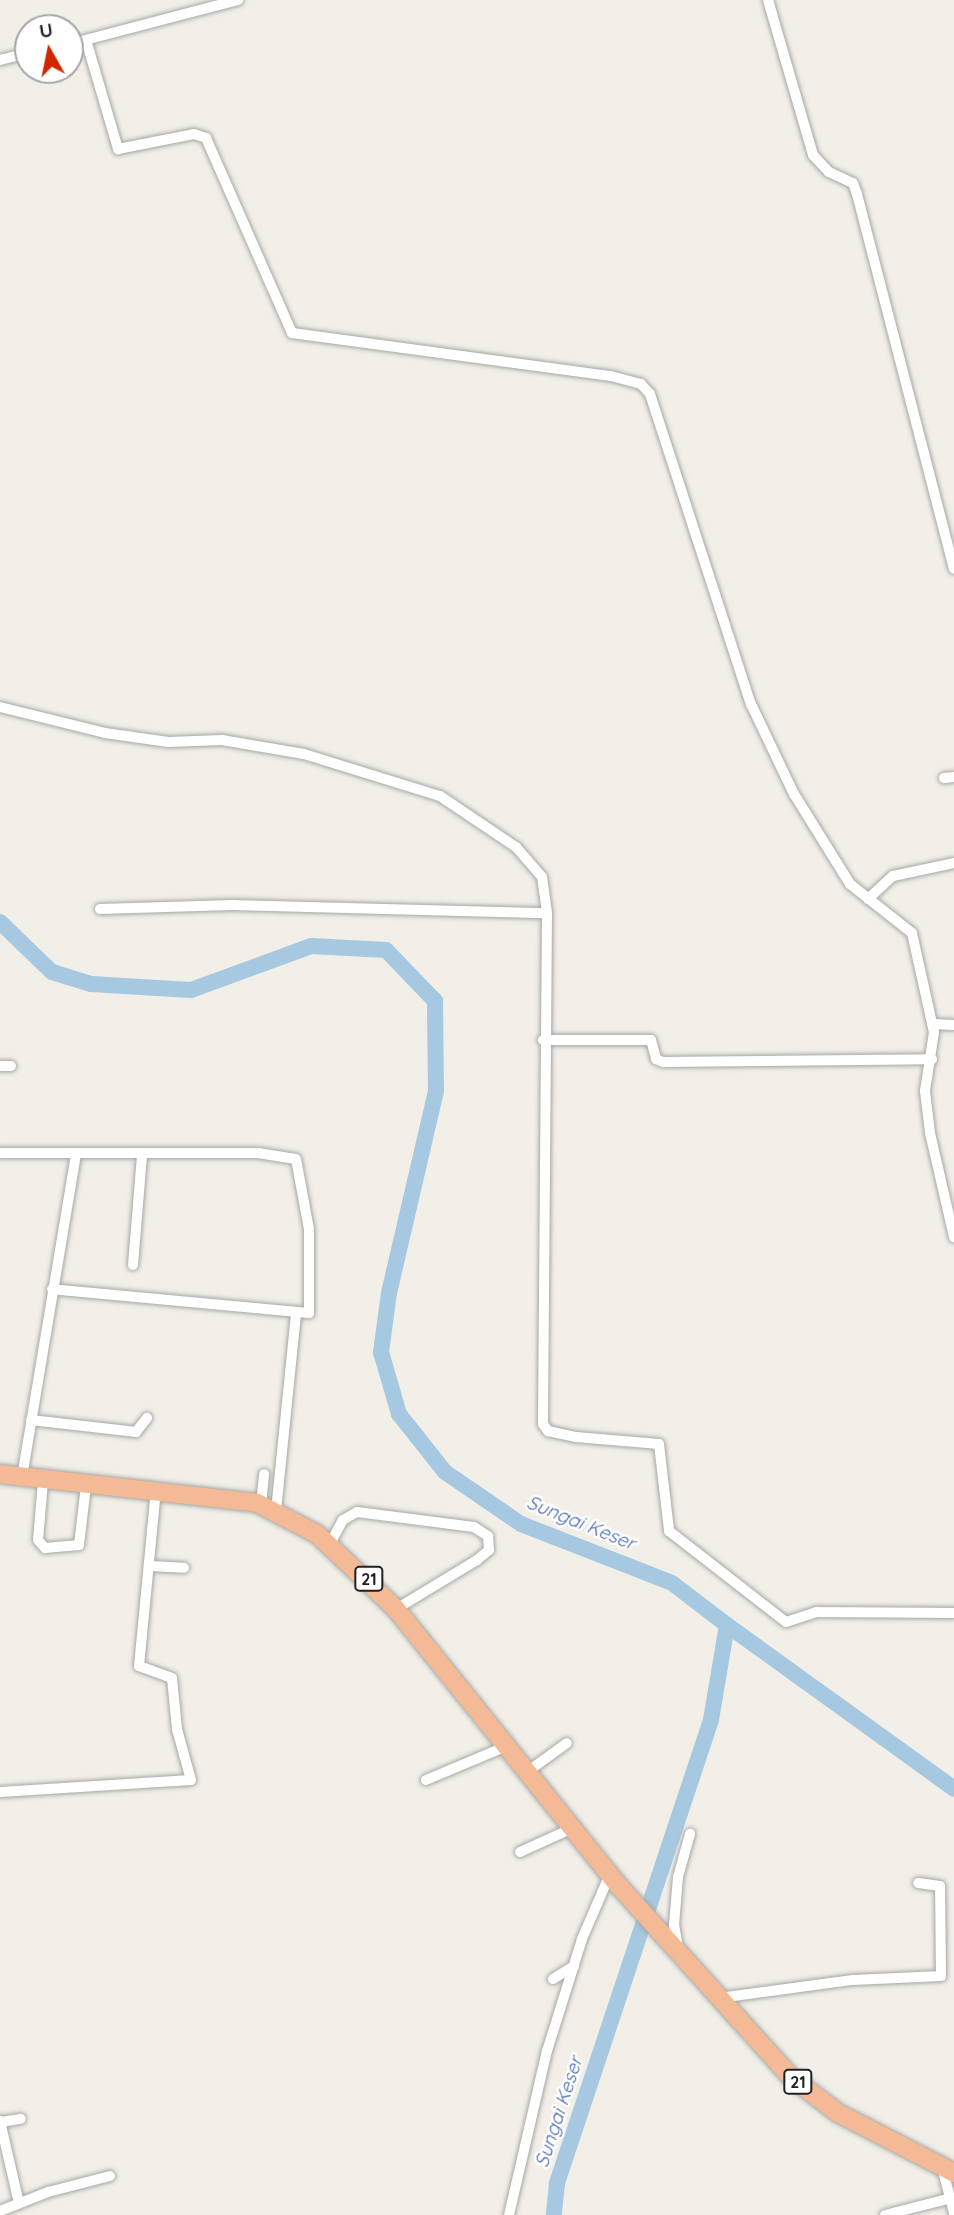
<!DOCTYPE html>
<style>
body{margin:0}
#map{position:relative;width:954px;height:2215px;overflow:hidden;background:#f1efe7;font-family:Quicksand,sans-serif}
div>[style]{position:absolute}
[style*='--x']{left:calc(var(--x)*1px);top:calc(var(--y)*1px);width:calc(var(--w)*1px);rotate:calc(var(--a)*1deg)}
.river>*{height:16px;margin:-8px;padding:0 8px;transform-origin:8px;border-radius:8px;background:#a6c8e0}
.roads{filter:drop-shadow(0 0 2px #a7a7a7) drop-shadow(0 0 2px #a7a7a7)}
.minor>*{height:10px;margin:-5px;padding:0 5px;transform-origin:5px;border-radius:5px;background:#fff}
.trunk>*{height:18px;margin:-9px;padding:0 9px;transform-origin:9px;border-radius:9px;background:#f4ba95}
span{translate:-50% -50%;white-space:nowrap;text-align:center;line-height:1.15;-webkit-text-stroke:5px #fff;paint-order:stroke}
.shield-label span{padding:2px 5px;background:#fff;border:2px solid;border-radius:5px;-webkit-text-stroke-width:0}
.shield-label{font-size:16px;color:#202020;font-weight:700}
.water-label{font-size:19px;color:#486ab4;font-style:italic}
.north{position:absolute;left:14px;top:14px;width:70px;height:70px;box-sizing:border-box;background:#fff;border:2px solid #a6a6a6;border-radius:50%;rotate:351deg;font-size:19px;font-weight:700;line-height:28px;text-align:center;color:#202020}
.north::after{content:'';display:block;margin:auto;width:24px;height:32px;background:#d12700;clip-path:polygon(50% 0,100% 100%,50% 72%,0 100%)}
</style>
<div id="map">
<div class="river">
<i style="--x:0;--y:922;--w:72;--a:43.9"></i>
<i style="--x:52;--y:972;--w:41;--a:17.1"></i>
<i style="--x:91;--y:984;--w:100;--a:3.4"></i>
<i style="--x:191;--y:990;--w:128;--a:-20.1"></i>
<i style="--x:311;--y:946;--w:75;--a:3.1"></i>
<i style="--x:386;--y:950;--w:71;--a:46.1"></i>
<i style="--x:435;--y:1001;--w:90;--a:89.4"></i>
<i style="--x:436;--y:1091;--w:207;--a:103.1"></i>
<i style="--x:389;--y:1293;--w:60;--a:97.7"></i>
<i style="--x:381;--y:1352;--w:65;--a:73.8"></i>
<i style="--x:399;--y:1414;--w:74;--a:51.6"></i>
<i style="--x:445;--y:1472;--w:92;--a:34.4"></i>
<i style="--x:521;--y:1524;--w:162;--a:21.3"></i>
<i style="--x:672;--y:1583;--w:69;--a:37.4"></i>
<i style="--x:727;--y:1625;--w:96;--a:99.6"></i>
<i style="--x:711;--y:1720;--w:489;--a:108.4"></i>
<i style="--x:557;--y:2184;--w:31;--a:96"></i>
<i style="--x:727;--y:1625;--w:280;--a:35.8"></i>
</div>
<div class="roads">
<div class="minor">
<i style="--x:768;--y:0;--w:161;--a:73.8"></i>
<i style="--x:813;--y:155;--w:23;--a:47"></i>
<i style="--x:829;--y:172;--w:26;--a:25"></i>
<i style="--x:853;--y:183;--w:12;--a:70"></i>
<i style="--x:857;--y:194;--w:387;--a:75.5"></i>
<i style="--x:86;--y:40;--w:114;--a:73.6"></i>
<i style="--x:118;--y:149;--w:77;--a:-11.2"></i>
<i style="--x:194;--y:134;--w:13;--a:18"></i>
<i style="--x:206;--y:138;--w:213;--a:66.2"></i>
<i style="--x:292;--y:333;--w:322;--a:7.7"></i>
<i style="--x:611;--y:376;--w:31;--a:15"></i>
<i style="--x:641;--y:384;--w:13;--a:48"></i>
<i style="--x:650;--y:394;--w:326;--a:72"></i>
<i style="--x:751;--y:704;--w:100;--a:64.5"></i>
<i style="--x:794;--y:794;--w:106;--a:58.1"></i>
<i style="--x:850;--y:884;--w:79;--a:38.3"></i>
<i style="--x:912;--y:933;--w:101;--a:77.5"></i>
<i style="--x:934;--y:1032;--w:60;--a:98.7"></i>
<i style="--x:925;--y:1091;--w:42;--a:83.2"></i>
<i style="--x:930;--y:1133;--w:107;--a:77"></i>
<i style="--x:70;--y:44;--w:174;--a:-14.7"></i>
<i style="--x:0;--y:60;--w:29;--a:-14"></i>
<i style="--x:0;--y:707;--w:108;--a:13.9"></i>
<i style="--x:105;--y:733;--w:64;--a:8.1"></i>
<i style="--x:168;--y:742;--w:54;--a:-2.1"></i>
<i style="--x:222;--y:740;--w:83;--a:9.7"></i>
<i style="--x:304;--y:754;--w:142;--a:17.2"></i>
<i style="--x:440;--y:796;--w:92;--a:33.9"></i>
<i style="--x:516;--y:847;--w:40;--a:49"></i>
<i style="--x:542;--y:877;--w:36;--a:82"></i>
<i style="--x:547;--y:913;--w:511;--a:90.45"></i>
<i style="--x:543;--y:1424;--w:9;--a:54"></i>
<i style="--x:548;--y:1431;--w:29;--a:12"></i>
<i style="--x:576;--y:1437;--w:83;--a:4.8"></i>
<i style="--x:659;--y:1444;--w:88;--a:83.4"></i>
<i style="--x:669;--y:1531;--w:148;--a:37.9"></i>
<i style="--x:786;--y:1622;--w:33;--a:-18"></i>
<i style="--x:817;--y:1612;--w:137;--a:0.4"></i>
<i style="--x:944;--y:778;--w:10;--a:-6"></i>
<i style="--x:868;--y:899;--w:34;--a:-43"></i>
<i style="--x:893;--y:876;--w:62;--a:-12"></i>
<i style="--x:100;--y:909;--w:132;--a:-1.7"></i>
<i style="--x:232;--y:905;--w:315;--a:1.5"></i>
<i style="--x:933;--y:1024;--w:21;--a:3"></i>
<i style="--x:543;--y:1040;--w:108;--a:0"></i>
<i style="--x:651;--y:1040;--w:20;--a:75"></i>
<i style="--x:656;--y:1059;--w:8;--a:23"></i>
<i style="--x:663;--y:1062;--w:269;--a:-0.6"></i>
<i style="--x:0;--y:1066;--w:11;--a:0"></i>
<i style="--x:0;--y:1153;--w:258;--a:0"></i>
<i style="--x:258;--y:1153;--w:38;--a:9"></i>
<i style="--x:296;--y:1159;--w:71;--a:79.5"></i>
<i style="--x:309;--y:1229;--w:84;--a:90"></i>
<i style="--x:309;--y:1313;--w:258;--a:-174.7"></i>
<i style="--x:133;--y:1265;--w:110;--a:-85.3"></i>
<i style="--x:31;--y:1420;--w:106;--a:6.5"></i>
<i style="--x:136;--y:1432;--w:18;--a:-52"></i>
<i style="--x:22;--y:1477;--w:328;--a:-80.5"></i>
<i style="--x:43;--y:1481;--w:59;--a:94.8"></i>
<i style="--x:38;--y:1540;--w:11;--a:49"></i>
<i style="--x:45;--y:1548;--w:34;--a:-5"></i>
<i style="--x:79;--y:1545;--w:60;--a:-83.3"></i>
<i style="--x:261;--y:1504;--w:30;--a:-84"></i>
<i style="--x:276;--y:1511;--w:199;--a:-84.2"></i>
<i style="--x:330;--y:1544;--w:27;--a:-62"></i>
<i style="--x:343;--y:1520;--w:16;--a:-30"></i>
<i style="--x:357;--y:1512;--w:118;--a:7.3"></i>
<i style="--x:474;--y:1527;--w:17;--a:33"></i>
<i style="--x:488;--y:1536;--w:14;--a:86"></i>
<i style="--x:489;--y:1550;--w:16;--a:140"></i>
<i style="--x:477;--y:1560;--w:95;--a:148.8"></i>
<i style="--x:150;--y:1566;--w:34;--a:3"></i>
<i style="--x:527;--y:1772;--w:49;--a:-35.9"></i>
<i style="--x:426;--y:1780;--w:88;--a:-22.8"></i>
<i style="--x:0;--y:1792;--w:191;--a:-3.6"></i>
<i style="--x:191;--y:1780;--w:53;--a:-105.4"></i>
<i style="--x:177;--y:1729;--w:51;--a:-95.6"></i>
<i style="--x:172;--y:1678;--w:35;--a:-160"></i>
<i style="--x:139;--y:1666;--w:176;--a:-84.5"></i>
<i style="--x:520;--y:1852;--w:58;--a:-24.4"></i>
<i style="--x:678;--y:1947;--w:22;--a:-100"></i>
<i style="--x:674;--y:1925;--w:48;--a:-85.2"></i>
<i style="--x:678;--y:1877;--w:45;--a:-74.4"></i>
<i style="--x:553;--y:1979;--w:25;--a:-32"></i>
<i style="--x:719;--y:1998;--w:135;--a:-7.7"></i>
<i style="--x:853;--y:1980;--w:88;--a:-2.6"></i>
<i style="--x:941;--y:1976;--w:90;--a:-90.6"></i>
<i style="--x:940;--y:1886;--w:22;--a:-172"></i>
<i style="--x:0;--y:2121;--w:84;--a:77"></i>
<i style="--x:1;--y:2122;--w:20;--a:-9"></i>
<i style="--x:942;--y:2167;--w:48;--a:75.4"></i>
<i style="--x:0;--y:2211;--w:52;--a:-21.6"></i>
<i style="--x:48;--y:2192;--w:64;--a:-14.5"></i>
<i style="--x:509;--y:2215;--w:168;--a:-77"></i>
<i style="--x:547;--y:2051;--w:117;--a:-72.6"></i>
<i style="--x:582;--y:1939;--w:71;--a:-66.7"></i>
<i style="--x:885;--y:2215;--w:68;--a:-14.4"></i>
</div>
<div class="trunk">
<i style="--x:0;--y:1474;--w:259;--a:6.4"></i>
<i style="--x:257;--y:1503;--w:68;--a:27.3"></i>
<i style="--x:317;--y:1534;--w:109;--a:43.5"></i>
<i style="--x:396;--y:1609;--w:354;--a:51.2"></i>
<i style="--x:618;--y:1885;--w:260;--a:48"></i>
<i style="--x:792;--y:2078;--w:58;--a:37.3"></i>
<i style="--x:838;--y:2113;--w:131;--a:27.3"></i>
</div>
</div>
<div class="shield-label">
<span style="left:369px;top:1579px">21</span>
<span style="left:798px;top:2082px">21</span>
</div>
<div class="water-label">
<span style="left:581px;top:1523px;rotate:22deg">Sungai Keser</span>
<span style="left:559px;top:2112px;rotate:-72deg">Sungai Keser</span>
</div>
<div class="north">U</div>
</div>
